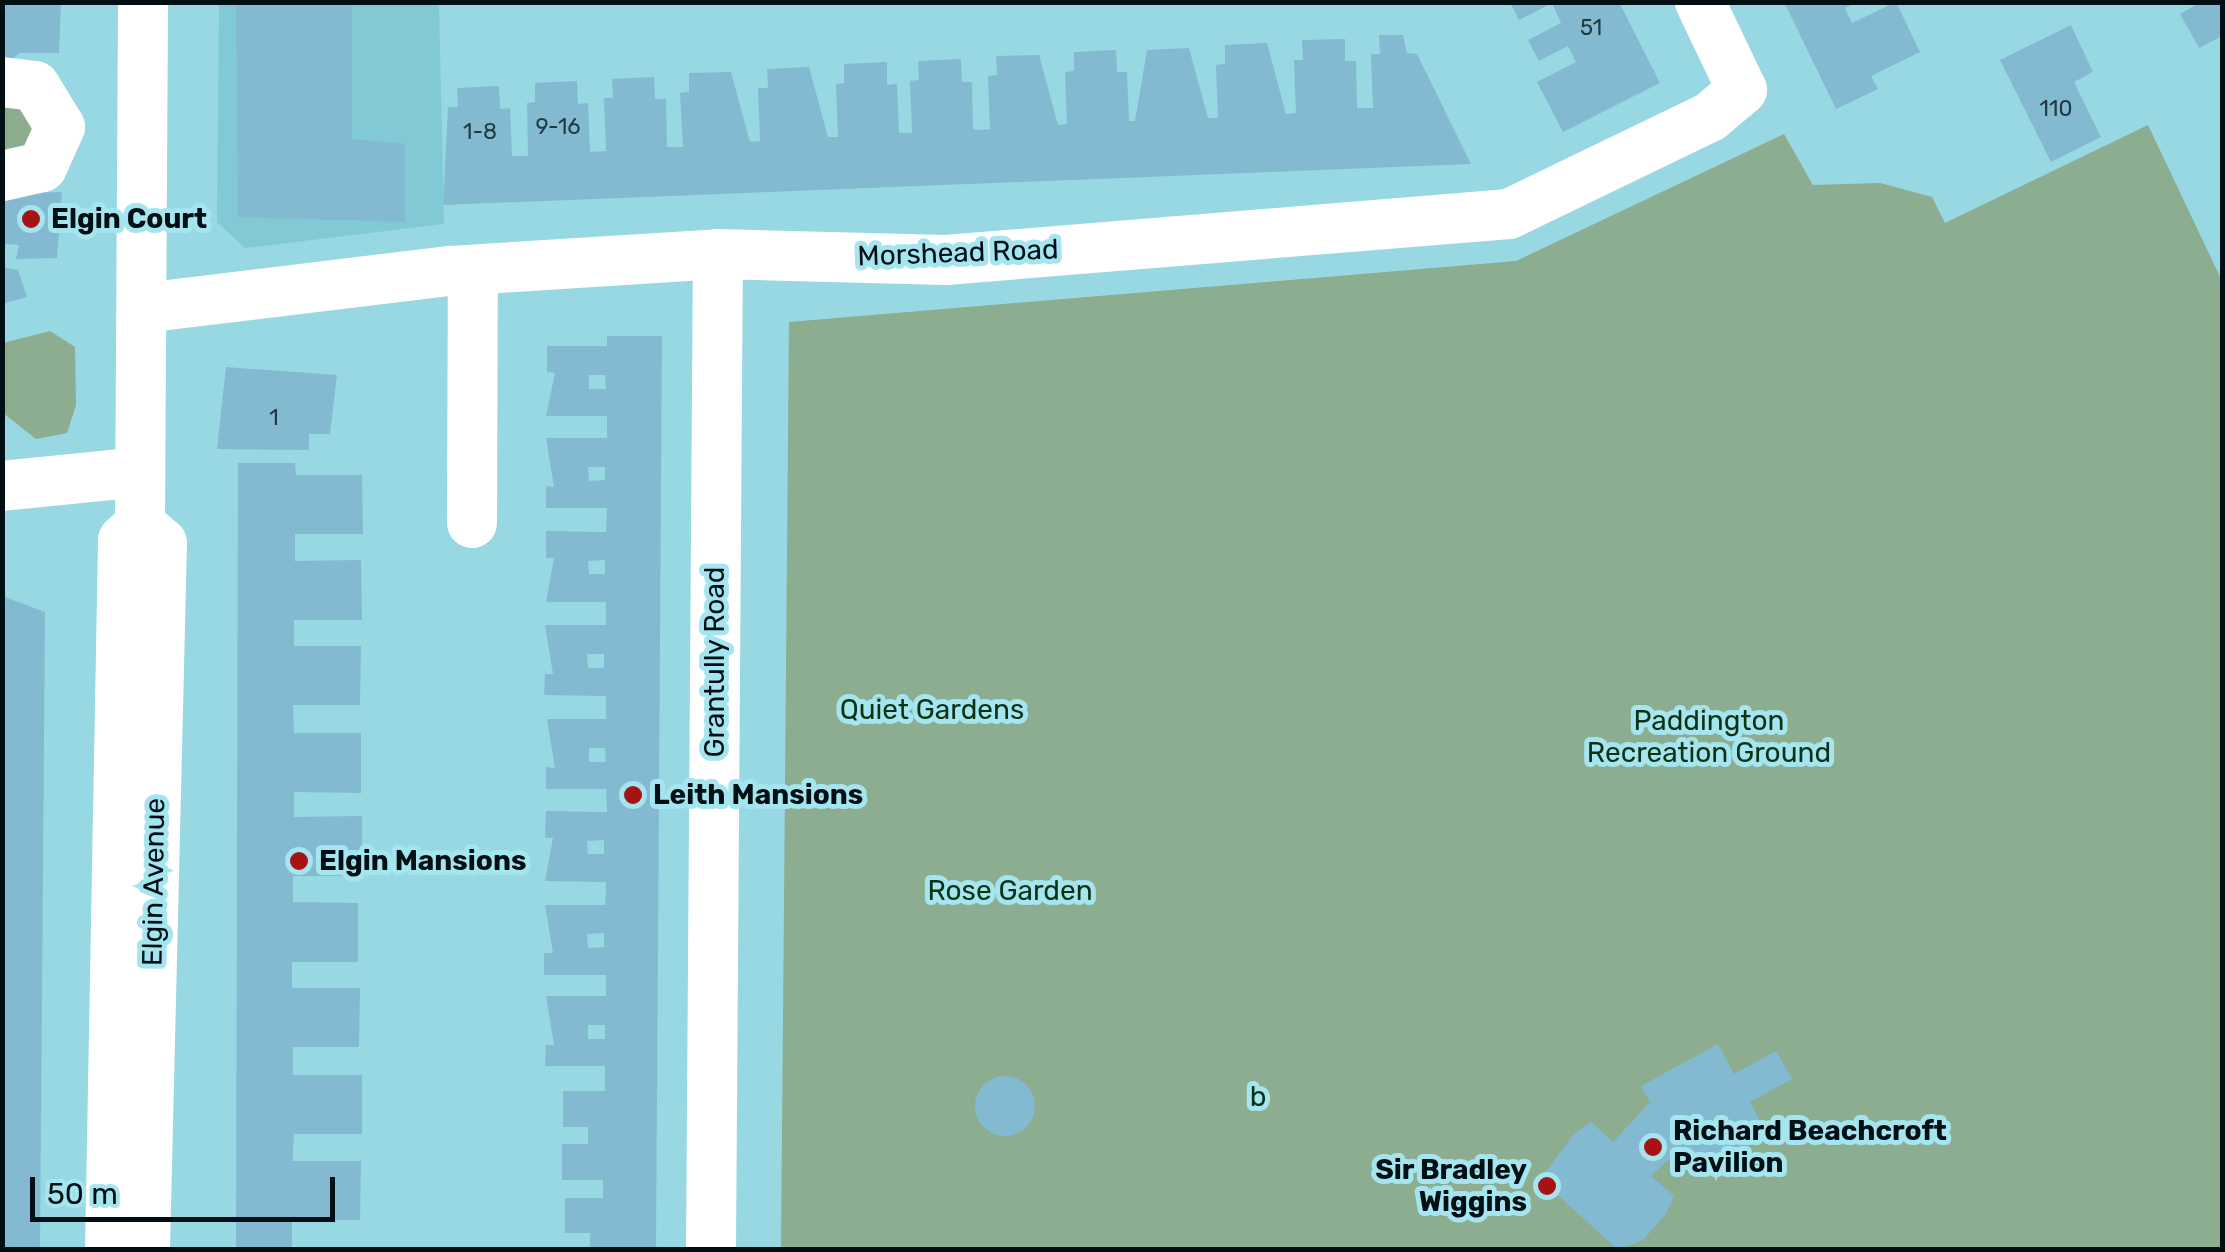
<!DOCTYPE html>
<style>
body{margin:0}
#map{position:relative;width:2225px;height:1252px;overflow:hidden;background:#97d8e2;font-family:Rubik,sans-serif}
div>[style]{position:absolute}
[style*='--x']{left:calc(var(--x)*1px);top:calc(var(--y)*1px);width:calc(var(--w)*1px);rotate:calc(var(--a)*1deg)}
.built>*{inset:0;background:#81cad5}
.green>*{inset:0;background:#8cad8f}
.building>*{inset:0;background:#83bad2}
.round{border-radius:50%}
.minor>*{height:50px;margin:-25px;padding:0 25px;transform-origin:25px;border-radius:25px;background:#fff}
.dots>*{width:28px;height:28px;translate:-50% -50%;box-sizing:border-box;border:5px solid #a4e5ef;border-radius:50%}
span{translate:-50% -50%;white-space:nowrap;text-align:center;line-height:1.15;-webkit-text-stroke:10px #a4e5ef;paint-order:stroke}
.number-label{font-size:22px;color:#213a43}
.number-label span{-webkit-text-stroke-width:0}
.poi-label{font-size:28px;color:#000f13;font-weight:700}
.left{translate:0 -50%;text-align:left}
.right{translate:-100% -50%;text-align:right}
.street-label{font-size:28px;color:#000f13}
.park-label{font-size:28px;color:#0b3213}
.frame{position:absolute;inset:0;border:5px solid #000f13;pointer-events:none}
.scale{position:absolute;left:30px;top:1177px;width:305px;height:45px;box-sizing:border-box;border:5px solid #000f13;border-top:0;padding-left:12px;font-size:30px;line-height:35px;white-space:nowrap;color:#000f13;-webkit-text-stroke:8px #a4e5ef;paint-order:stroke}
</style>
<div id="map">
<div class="built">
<i style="clip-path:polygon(219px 3px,439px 3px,444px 224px,245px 248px,217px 222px)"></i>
</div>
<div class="green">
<i style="clip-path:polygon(17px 94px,47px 138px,3px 163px,2px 96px)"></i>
<i style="clip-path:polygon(2148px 125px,2222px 281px,2222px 1249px,781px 1250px,789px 322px,1516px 261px,1784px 134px,1813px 185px,1880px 183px,1932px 197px,1945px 223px)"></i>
<i style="clip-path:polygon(50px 331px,75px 347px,76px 405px,67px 433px,36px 439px,3px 413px,3px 343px)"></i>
</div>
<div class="building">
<i style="clip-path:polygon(2px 2px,61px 2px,59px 53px,20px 53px,2px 66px)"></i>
<i style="clip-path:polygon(236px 2px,352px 2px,352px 139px,405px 144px,405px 222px,238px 217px)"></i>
<i style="clip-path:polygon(1510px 2px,1619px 2px,1660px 83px,1563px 132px,1537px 82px,1576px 62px,1568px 46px,1539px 61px,1528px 40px,1561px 23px,1552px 3px,1519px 20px)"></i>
<i style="clip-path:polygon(1784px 2px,1857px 2px,1845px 8px,1852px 23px,1896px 2px,1920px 52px,1871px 76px,1878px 89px,1836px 109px)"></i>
<i style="clip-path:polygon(2201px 2px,2222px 2px,2222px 36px,2199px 48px,2180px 14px)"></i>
<i style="clip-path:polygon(2071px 25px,2093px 72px,2074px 82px,2101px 137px,2051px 162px,2000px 60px)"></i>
<i style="clip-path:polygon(1379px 35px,1403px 35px,1407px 53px,1417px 54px,1471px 164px,443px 205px,448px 107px,458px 107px,457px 88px,499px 86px,500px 109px,510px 108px,512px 156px,528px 156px,527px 103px,535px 102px,535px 83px,577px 81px,578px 104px,588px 103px,590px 152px,606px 151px,604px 98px,613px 98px,612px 79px,654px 77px,655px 99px,666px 99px,667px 147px,683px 147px,680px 93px,689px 92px,689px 73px,731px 72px,750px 142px,760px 141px,758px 88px,768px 88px,767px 69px,809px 67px,828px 137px,838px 137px,836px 84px,844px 83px,844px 64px,887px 62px,887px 85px,897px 84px,899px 133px,912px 133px,910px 81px,919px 80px,918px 61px,961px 59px,962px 82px,972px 82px,973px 129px,980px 130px,990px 129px,988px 76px,997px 75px,996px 56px,1039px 55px,1058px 125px,1067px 124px,1065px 72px,1074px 71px,1074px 52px,1116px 50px,1117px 72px,1127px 72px,1129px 121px,1135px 121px,1147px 50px,1189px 48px,1208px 118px,1218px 118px,1216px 65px,1225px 64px,1225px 45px,1267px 43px,1286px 114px,1296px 113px,1294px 60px,1303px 60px,1302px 40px,1345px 39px,1345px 61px,1356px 61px,1357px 108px,1373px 108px,1371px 54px,1380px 54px)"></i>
<i style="clip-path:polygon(2px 185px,19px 193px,62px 192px,57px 258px,16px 259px,19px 245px,2px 244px)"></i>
<i style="clip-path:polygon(2px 267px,18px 270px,27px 297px,2px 304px)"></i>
<i style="clip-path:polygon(evenodd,607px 336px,662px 336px,656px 1250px,590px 1250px,590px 1233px,565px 1233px,565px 1198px,603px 1198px,603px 1180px,562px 1180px,562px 1144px,588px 1144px,588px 1127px,563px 1127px,563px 1091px,605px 1091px,605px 1066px,545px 1066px,546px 1045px,554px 1045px,546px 996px,606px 996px,606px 975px,544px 975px,544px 953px,553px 953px,545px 905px,605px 905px,606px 892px,606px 882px,545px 881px,553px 838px,545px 838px,546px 811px,607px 812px,606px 789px,546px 789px,546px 767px,555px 768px,547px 719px,606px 719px,606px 696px,544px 695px,545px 674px,553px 674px,545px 625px,606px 625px,606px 602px,546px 602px,554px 558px,546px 558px,546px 531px,606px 532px,607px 508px,546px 508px,546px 486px,554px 487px,546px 438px,607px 438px,607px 416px,546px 416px,555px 373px,547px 372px,547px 346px,607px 346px,607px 336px,589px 375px,605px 375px,606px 389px,589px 389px,589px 375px,607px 336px,588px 467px,605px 467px,605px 480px,589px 481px,588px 467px,607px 336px,605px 560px,605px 574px,589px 574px,588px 561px,605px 560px,607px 336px,587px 654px,604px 654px,604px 668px,588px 668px,587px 654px,607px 336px,589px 748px,605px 748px,606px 762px,589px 762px,589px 748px,607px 336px,604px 840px,604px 854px,588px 854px,587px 841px,604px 840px,607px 336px,604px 933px,604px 947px,588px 948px,587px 934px,604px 933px,607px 336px,588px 1025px,605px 1025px,605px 1039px,588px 1039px,588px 1025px)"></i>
<i style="clip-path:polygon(226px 367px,337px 375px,330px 434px,309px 434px,309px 450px,217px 449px)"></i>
<i style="clip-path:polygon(238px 463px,295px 463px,296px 475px,362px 475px,363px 534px,295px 534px,295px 561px,361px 560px,362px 620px,294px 620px,294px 646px,361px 646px,360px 705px,293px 705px,294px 733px,361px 733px,361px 793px,294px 792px,294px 817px,362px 816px,362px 876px,293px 876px,293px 902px,358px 903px,358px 962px,292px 962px,292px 988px,360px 988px,359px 1047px,293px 1047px,293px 1075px,362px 1075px,362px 1134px,294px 1134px,293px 1149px,293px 1161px,361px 1161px,360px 1220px,292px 1220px,292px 1250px,236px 1250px)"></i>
<i style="clip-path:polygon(2px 596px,45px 612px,40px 1250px,2px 1250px)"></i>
<i style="clip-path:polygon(1718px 1044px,1734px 1074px,1776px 1051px,1792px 1079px,1750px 1102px,1767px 1134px,1690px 1176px,1677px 1152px,1651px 1176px,1674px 1196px,1665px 1215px,1643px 1240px,1618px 1250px,1540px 1179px,1574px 1134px,1591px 1122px,1613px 1142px,1650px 1102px,1641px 1086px)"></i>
<i class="round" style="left:975px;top:1076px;width:60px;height:60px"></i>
</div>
<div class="minor">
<i style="--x:2;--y:82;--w:33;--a:7"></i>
<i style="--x:35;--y:86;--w:48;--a:58.6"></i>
<i style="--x:60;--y:127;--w:44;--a:114.2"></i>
<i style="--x:42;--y:167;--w:41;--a:167.3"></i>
<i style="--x:143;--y:308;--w:310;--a:-6.9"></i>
<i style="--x:451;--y:271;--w:268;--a:-3.6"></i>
<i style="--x:718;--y:254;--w:228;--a:1.5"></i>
<i style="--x:946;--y:260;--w:565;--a:-4.67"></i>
<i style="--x:1509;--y:214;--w:223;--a:-25.8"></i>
<i style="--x:1710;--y:117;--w:42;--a:-40.2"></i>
<i style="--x:1742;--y:90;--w:98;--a:-115.5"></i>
<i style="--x:2;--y:486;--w:138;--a:-5.8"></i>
<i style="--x:472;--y:523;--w:253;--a:-89.8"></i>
<i style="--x:140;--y:524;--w:29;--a:41"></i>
<i style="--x:162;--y:543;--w:707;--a:91.38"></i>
<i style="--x:110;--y:1250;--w:710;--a:-88.95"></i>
<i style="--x:123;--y:540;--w:23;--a:-43"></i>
<i style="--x:140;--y:524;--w:522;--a:-89.67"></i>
<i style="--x:711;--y:1250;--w:996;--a:-89.6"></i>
</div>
<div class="dots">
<i style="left:31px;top:219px;background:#a71215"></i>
<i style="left:633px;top:795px;background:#a71215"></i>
<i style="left:299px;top:861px;background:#a71215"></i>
<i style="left:1653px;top:1147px;background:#a71215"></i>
<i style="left:1547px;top:1186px;background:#a71215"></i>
</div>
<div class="number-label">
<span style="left:1591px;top:28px">51</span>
<span style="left:2056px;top:109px">110</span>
<span style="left:558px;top:127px">9-16</span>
<span style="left:480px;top:132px">1-8</span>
<span style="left:274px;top:418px">1</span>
</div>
<div class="poi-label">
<span class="left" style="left:51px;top:219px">Elgin Court</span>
<span class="left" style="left:653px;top:795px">Leith Mansions</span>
<span class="left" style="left:319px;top:861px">Elgin Mansions</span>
<span class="left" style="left:1673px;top:1147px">Richard Beachcroft<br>Pavilion</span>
<span class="right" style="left:1527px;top:1186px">Sir Bradley<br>Wiggins</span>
</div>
<div class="street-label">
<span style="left:958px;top:253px;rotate:-2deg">Morshead Road</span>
<span style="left:715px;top:662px;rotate:-90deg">Grantully Road</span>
<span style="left:154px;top:882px;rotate:-89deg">Elgin Avenue</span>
</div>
<div class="park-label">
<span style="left:932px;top:710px">Quiet Gardens</span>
<span style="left:1709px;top:737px">Paddington<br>Recreation Ground</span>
<span style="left:1010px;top:891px">Rose Garden</span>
<span style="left:1258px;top:1097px">b</span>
</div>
<div class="frame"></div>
<div class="scale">50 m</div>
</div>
